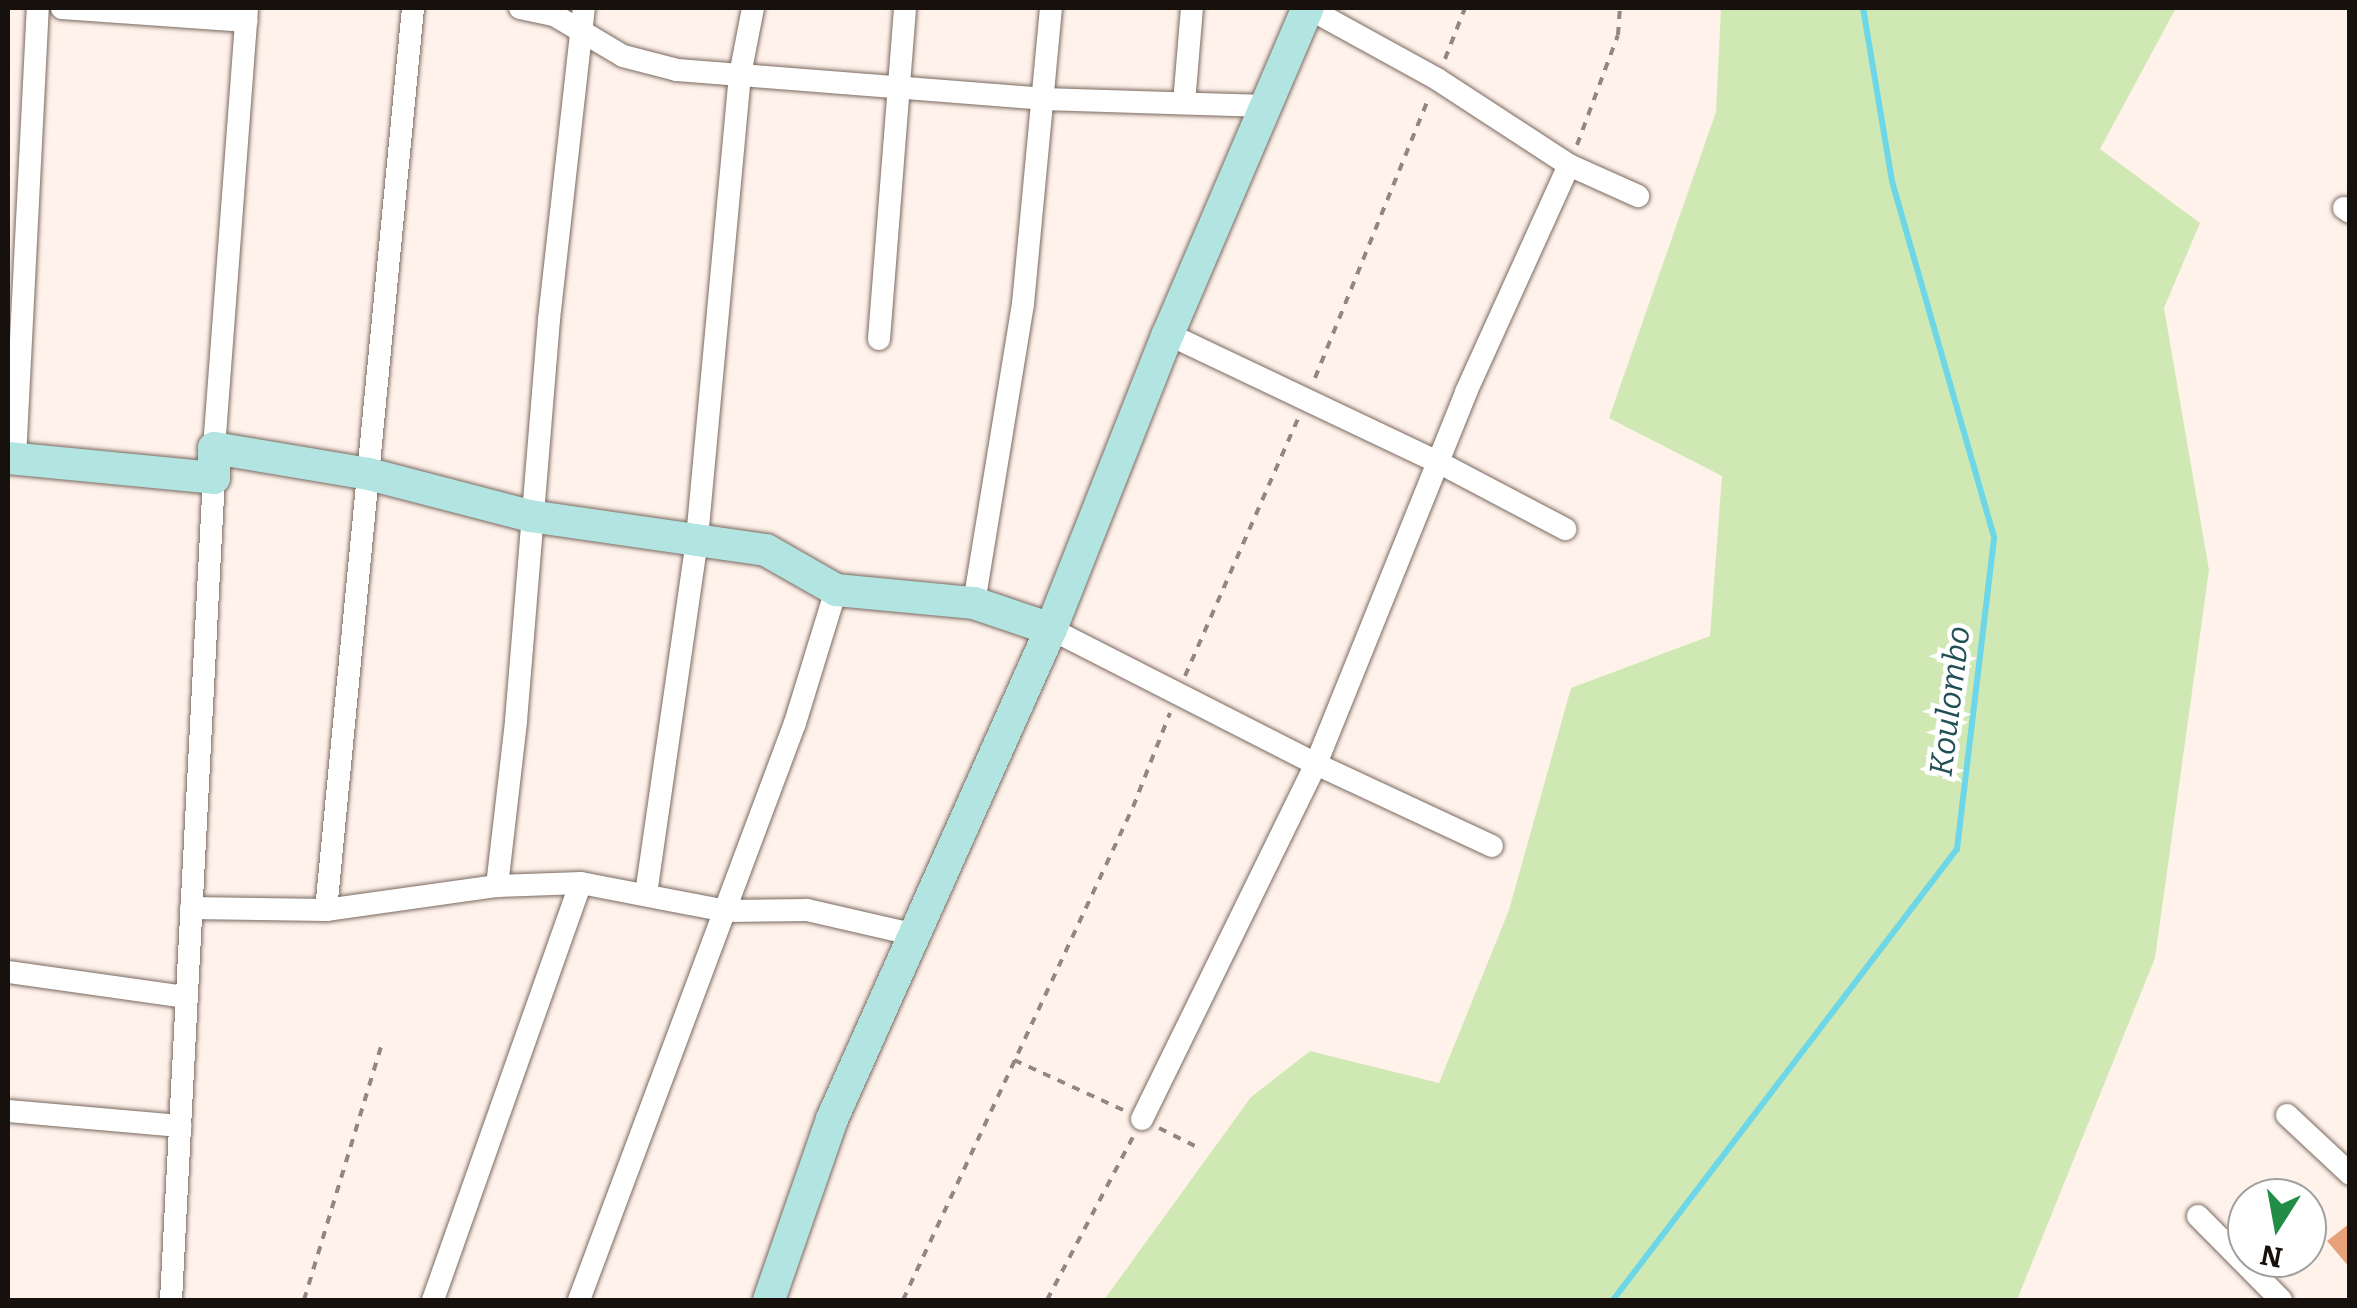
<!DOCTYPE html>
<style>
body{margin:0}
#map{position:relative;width:2357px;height:1308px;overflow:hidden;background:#fef2eb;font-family:Bitter,serif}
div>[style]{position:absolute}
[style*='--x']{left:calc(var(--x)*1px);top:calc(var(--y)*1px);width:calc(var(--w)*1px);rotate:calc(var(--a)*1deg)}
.green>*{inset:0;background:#d0e9b4}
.stream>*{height:6px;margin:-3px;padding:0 3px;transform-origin:3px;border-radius:3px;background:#6dd6e7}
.building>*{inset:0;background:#e8a279}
.path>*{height:4px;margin-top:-2px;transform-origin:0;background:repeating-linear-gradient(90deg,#908781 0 8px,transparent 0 16px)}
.roads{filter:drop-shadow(0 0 2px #7a695f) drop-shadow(0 0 2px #7a695f)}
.street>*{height:22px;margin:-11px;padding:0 11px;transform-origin:11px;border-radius:11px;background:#fff}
.secondary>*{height:32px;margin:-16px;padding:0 16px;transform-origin:16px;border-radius:16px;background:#b2e4e2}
span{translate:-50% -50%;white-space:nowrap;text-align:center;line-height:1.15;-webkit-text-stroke:9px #fff;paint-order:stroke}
.water-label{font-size:32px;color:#204f56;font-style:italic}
.frame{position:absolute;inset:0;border:10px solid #17110d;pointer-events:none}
.north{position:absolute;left:2227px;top:1178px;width:100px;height:100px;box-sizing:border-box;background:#fff;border:2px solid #a2a09e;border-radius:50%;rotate:191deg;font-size:28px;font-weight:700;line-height:40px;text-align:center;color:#17110d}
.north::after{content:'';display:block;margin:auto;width:35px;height:45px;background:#228d45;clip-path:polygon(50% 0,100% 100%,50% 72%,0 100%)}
</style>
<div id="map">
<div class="green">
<i style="clip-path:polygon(1721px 8px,2176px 8px,2100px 149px,2200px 223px,2164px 308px,2209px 570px,2155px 958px,2017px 1300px,1104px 1300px,1251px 1097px,1310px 1051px,1439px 1083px,1509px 910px,1571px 688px,1710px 636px,1722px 476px,1609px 418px,1716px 112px)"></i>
</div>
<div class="stream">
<i style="--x:1613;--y:1300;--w:567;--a:-52.67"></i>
<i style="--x:1957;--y:849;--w:314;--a:-83.2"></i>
<i style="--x:1994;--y:537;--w:370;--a:-106"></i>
<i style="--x:1892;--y:181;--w:175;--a:-99.5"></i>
</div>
<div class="building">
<i style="clip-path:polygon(2350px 1223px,2350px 1268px,2327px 1241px)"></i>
</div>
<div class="path">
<i style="--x:1445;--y:59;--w:55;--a:-68.6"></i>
<i style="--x:1577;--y:145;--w:117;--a:-69.6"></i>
<i style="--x:1618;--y:35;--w:27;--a:-86"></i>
<i style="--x:1315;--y:378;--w:300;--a:-67.9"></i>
<i style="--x:1185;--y:676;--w:281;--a:-66.3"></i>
<i style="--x:1014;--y:1060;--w:120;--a:24.6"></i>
<i style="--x:1159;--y:1128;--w:45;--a:26.6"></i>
<i style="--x:304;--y:1300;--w:268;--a:-73.1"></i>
<i style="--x:903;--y:1300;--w:544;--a:-64.99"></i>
<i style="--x:1133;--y:807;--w:101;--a:-68.5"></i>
<i style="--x:1047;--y:1300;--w:184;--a:-62.2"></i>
</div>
<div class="roads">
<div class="street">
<i style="--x:62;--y:8;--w:185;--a:4"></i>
<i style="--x:520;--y:8;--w:35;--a:12"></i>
<i style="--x:554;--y:15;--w:80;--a:30.7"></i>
<i style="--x:623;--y:56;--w:56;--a:14.5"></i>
<i style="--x:677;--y:70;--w:367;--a:4.5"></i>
<i style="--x:1043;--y:99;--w:224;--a:1.8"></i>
<i style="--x:1308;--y:8;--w:147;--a:28.8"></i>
<i style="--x:1437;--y:79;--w:158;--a:33.1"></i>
<i style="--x:1569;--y:165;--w:76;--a:24.2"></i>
<i style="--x:1184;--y:103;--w:95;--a:-85.2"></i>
<i style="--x:2344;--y:208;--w:7;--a:34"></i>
<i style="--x:1168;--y:334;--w:299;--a:25.4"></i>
<i style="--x:1438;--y:462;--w:144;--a:27.8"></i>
<i style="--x:879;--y:339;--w:332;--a:-85.5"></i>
<i style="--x:214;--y:448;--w:441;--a:-85.7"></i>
<i style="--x:15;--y:458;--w:451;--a:-87.1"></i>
<i style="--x:974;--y:603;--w:303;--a:-80.7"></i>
<i style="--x:1023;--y:304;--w:297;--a:-84.6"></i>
<i style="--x:1051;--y:629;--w:297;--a:27"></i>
<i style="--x:1316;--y:764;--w:194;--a:25"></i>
<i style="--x:497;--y:886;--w:166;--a:-83.4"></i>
<i style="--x:516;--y:721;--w:403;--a:-85.3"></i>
<i style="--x:549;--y:319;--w:313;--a:-83.6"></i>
<i style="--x:646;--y:894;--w:360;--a:-81.8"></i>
<i style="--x:697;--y:538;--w:465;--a:-84.7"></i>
<i style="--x:740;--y:75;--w:68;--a:-79"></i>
<i style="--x:191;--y:908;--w:135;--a:0.8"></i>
<i style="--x:326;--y:910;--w:173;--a:-8"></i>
<i style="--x:497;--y:886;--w:84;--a:-2"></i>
<i style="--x:581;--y:883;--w:148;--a:10.9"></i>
<i style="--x:726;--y:911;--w:81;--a:-0.7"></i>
<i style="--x:807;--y:910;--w:112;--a:12.9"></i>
<i style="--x:326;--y:910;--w:906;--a:-84.49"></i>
<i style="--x:8;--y:972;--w:180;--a:8"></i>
<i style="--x:8;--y:1111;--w:173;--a:5"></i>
<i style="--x:2287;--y:1115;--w:86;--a:43.1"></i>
<i style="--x:1142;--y:1119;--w:395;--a:-63.9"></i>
<i style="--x:1316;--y:764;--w:401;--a:-68"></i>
<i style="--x:1466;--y:392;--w:249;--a:-65.6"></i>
<i style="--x:2198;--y:1216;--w:118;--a:45.3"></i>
<i style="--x:171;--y:1300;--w:823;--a:-87.01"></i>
<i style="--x:433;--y:1300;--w:442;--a:-70.5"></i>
<i style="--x:579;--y:1300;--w:616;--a:-69.48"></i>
<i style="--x:795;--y:723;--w:139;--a:-72.9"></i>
</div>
<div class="secondary">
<i style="--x:8;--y:458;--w:207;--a:5.5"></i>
<i style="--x:214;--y:478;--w:30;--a:-90"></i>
<i style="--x:214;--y:448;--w:157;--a:9.5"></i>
<i style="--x:369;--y:474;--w:166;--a:14.6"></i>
<i style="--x:530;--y:516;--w:238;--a:8.2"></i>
<i style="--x:766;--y:550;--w:81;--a:29.7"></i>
<i style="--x:836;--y:590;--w:139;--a:5.4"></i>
<i style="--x:974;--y:603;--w:81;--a:18.7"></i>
<i style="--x:769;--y:1300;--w:192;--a:-70.8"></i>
<i style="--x:832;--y:1119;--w:537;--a:-65.92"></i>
<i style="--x:1051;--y:629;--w:317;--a:-68.4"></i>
<i style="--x:1168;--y:334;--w:355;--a:-66.8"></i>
</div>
</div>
<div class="water-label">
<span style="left:1950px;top:701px;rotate:-83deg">Koulombo</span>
</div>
<div class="frame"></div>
<div class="north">N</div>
</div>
